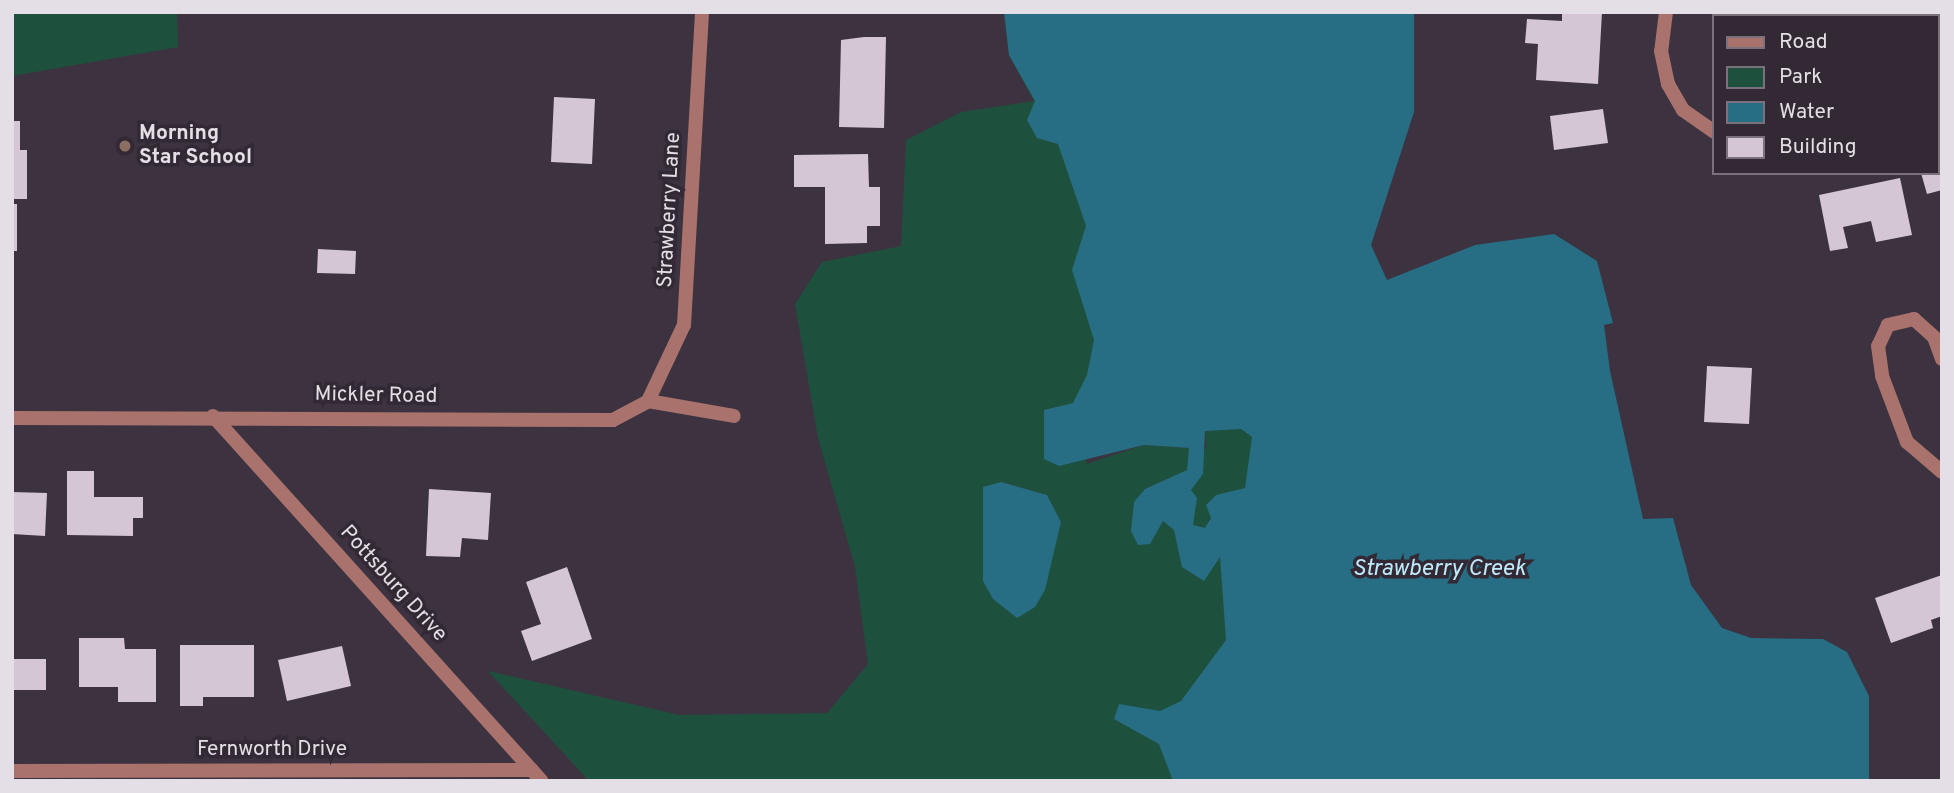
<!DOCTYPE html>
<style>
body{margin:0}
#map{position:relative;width:1954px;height:793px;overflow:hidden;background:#3d3340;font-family:Overpass,sans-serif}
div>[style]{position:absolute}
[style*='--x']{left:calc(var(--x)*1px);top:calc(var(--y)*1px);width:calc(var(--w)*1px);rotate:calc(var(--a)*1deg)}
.green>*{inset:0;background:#1e513d}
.water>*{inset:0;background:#276d83}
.building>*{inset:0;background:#d4c6d5}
.minor>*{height:14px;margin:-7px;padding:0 7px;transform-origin:7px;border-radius:7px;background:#a9726d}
.dots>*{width:19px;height:19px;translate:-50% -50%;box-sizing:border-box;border:4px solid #332935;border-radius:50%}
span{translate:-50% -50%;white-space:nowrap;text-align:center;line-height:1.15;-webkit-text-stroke:7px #332935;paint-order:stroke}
.poi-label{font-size:21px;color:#e4dee6;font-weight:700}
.left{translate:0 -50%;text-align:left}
.street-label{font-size:21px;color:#e4dee6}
.water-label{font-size:23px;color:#beeafb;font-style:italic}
.frame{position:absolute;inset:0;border:14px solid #e4dee6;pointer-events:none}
.legend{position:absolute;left:1712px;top:14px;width:228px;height:161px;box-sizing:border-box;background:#332935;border:2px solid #7a717c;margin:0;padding:9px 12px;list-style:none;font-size:21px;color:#e4dee6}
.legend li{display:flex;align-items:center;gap:14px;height:35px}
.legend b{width:35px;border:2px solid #7a717c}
</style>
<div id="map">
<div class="green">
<i style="clip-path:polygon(12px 12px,177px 12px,178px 47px,12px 76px)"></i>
<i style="clip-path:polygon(evenodd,1004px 12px,1055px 136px,1106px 200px,1086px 464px,1144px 445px,1189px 448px,1188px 470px,1145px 489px,1162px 520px,1206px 447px,1205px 430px,1241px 429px,1252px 437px,1323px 781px,589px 781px,488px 671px,679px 715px,827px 713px,868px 664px,855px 567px,818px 438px,795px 304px,822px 262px,901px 246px,906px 140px,961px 112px,1034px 101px,1009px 55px,1004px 12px,1001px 482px,1047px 495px,1061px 522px,1035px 607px,1001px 482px)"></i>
</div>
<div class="water">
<i style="clip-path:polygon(evenodd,1004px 12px,1414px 12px,1414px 112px,1371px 245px,1387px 280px,1475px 245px,1554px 234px,1597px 261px,1613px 323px,1604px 325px,1610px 371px,1643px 519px,1673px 518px,1691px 585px,1722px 628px,1751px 638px,1823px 639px,1847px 652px,1869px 696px,1869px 781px,1173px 781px,1159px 744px,1114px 719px,1119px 704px,1160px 711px,1181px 701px,1226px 640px,1220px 557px,1204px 581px,1182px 567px,1174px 530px,1163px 521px,1150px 544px,1138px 545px,1131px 531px,1134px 502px,1145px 489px,1187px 470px,1189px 448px,1144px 445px,1059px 466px,1044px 459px,1044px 410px,1073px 403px,1087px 375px,1094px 340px,1072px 270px,1086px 226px,1058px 144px,1037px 138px,1027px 120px,1035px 101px,1009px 55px,1004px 12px,1241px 429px,1252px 437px,1245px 488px,1216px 495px,1206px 505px,1211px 518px,1205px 528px,1193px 525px,1197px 498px,1191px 490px,1203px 474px,1205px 431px,1241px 429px)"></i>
<i style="clip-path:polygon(1001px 482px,1047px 495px,1061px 522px,1045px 590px,1035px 607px,1017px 618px,993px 599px,983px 581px,983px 487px)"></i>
</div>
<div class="building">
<i style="clip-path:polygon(1562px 12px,1602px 12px,1598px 84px,1536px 80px,1538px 44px,1525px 43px,1527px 19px,1562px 21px)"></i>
<i style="clip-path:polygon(1738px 12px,1795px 12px,1804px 16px,1737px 16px)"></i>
<i style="clip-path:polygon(864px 37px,886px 37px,884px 128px,839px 127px,841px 40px)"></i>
<i style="clip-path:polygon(554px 97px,595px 99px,592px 164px,551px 162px)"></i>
<i style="clip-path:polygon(1603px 109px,1608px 143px,1554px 150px,1550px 116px)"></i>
<i style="clip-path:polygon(12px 121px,20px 121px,20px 150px,27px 150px,27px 199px,12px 199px)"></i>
<i style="clip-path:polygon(1942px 151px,1942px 190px,1927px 194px,1921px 173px,1938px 173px)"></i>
<i style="clip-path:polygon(868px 154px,869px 187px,880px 187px,880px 226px,867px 226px,867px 243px,825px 244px,825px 187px,794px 187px,794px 155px)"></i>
<i style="clip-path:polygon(1900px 178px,1912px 235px,1876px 242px,1871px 221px,1843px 227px,1848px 248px,1830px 251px,1819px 195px)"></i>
<i style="clip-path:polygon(12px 204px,17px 204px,17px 251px,12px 251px)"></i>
<i style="clip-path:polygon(318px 249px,356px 251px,355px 274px,317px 273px)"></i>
<i style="clip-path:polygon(1707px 366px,1752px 368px,1749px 424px,1704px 422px)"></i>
<i style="clip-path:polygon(67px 471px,94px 471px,94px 497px,143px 497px,143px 518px,133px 518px,133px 536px,67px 535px)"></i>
<i style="clip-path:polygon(429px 489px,491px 493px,488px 540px,462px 538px,460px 557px,426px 556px)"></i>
<i style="clip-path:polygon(12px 492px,47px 493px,45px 536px,12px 534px)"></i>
<i style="clip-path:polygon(567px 567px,592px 639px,532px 661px,521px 631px,541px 624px,526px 582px)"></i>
<i style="clip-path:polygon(1942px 575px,1942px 616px,1931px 620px,1933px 628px,1891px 643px,1875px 598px)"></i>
<i style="clip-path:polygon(79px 638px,124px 638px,125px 649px,156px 649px,156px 702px,118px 702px,118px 687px,79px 687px)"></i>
<i style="clip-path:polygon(180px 645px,254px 645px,254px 697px,203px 697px,203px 706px,180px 706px)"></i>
<i style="clip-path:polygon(342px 646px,351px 686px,287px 701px,278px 660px)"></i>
<i style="clip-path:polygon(12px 659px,46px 659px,46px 690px,12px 690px)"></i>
</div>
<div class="minor">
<i style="--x:1666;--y:12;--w:39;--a:97"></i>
<i style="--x:1661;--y:51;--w:34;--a:78"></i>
<i style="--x:1668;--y:84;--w:30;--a:60"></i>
<i style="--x:1683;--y:110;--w:38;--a:35"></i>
<i style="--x:1938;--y:80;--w:4;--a:-27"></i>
<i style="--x:1942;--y:359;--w:23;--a:-110"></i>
<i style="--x:1934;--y:337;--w:27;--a:-138"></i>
<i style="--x:1914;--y:319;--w:27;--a:167"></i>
<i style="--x:1888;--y:325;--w:23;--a:115"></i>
<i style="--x:1878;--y:346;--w:30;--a:82"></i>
<i style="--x:1882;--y:376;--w:71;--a:69.3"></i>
<i style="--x:1907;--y:442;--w:46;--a:40.6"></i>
<i style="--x:648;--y:401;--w:84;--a:-64.7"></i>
<i style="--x:684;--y:325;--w:314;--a:-86.7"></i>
<i style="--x:213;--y:416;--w:491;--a:48"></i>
<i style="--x:12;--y:418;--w:601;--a:0.19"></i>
<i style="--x:613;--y:420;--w:40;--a:-28"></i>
<i style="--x:648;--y:401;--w:87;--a:9.9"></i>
<i style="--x:12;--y:771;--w:520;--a:-0.11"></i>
</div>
<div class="dots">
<i style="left:125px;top:146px;background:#8d6e63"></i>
</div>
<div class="poi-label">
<span class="left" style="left:139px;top:146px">Morning<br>Star School</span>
</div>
<div class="street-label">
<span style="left:670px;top:210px;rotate:-87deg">Strawberry Lane</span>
<span style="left:376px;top:396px;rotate:1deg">Mickler Road</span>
<span style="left:393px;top:584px;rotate:48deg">Pottsburg Drive</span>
<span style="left:272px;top:750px">Fernworth Drive</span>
</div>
<div class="water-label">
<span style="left:1439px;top:570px">Strawberry Creek</span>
</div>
<div class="frame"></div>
<ul class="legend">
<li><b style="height:9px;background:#a9726d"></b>Road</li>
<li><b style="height:19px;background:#1e513d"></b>Park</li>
<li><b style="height:19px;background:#276d83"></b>Water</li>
<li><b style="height:19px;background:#d4c6d5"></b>Building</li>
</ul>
</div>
